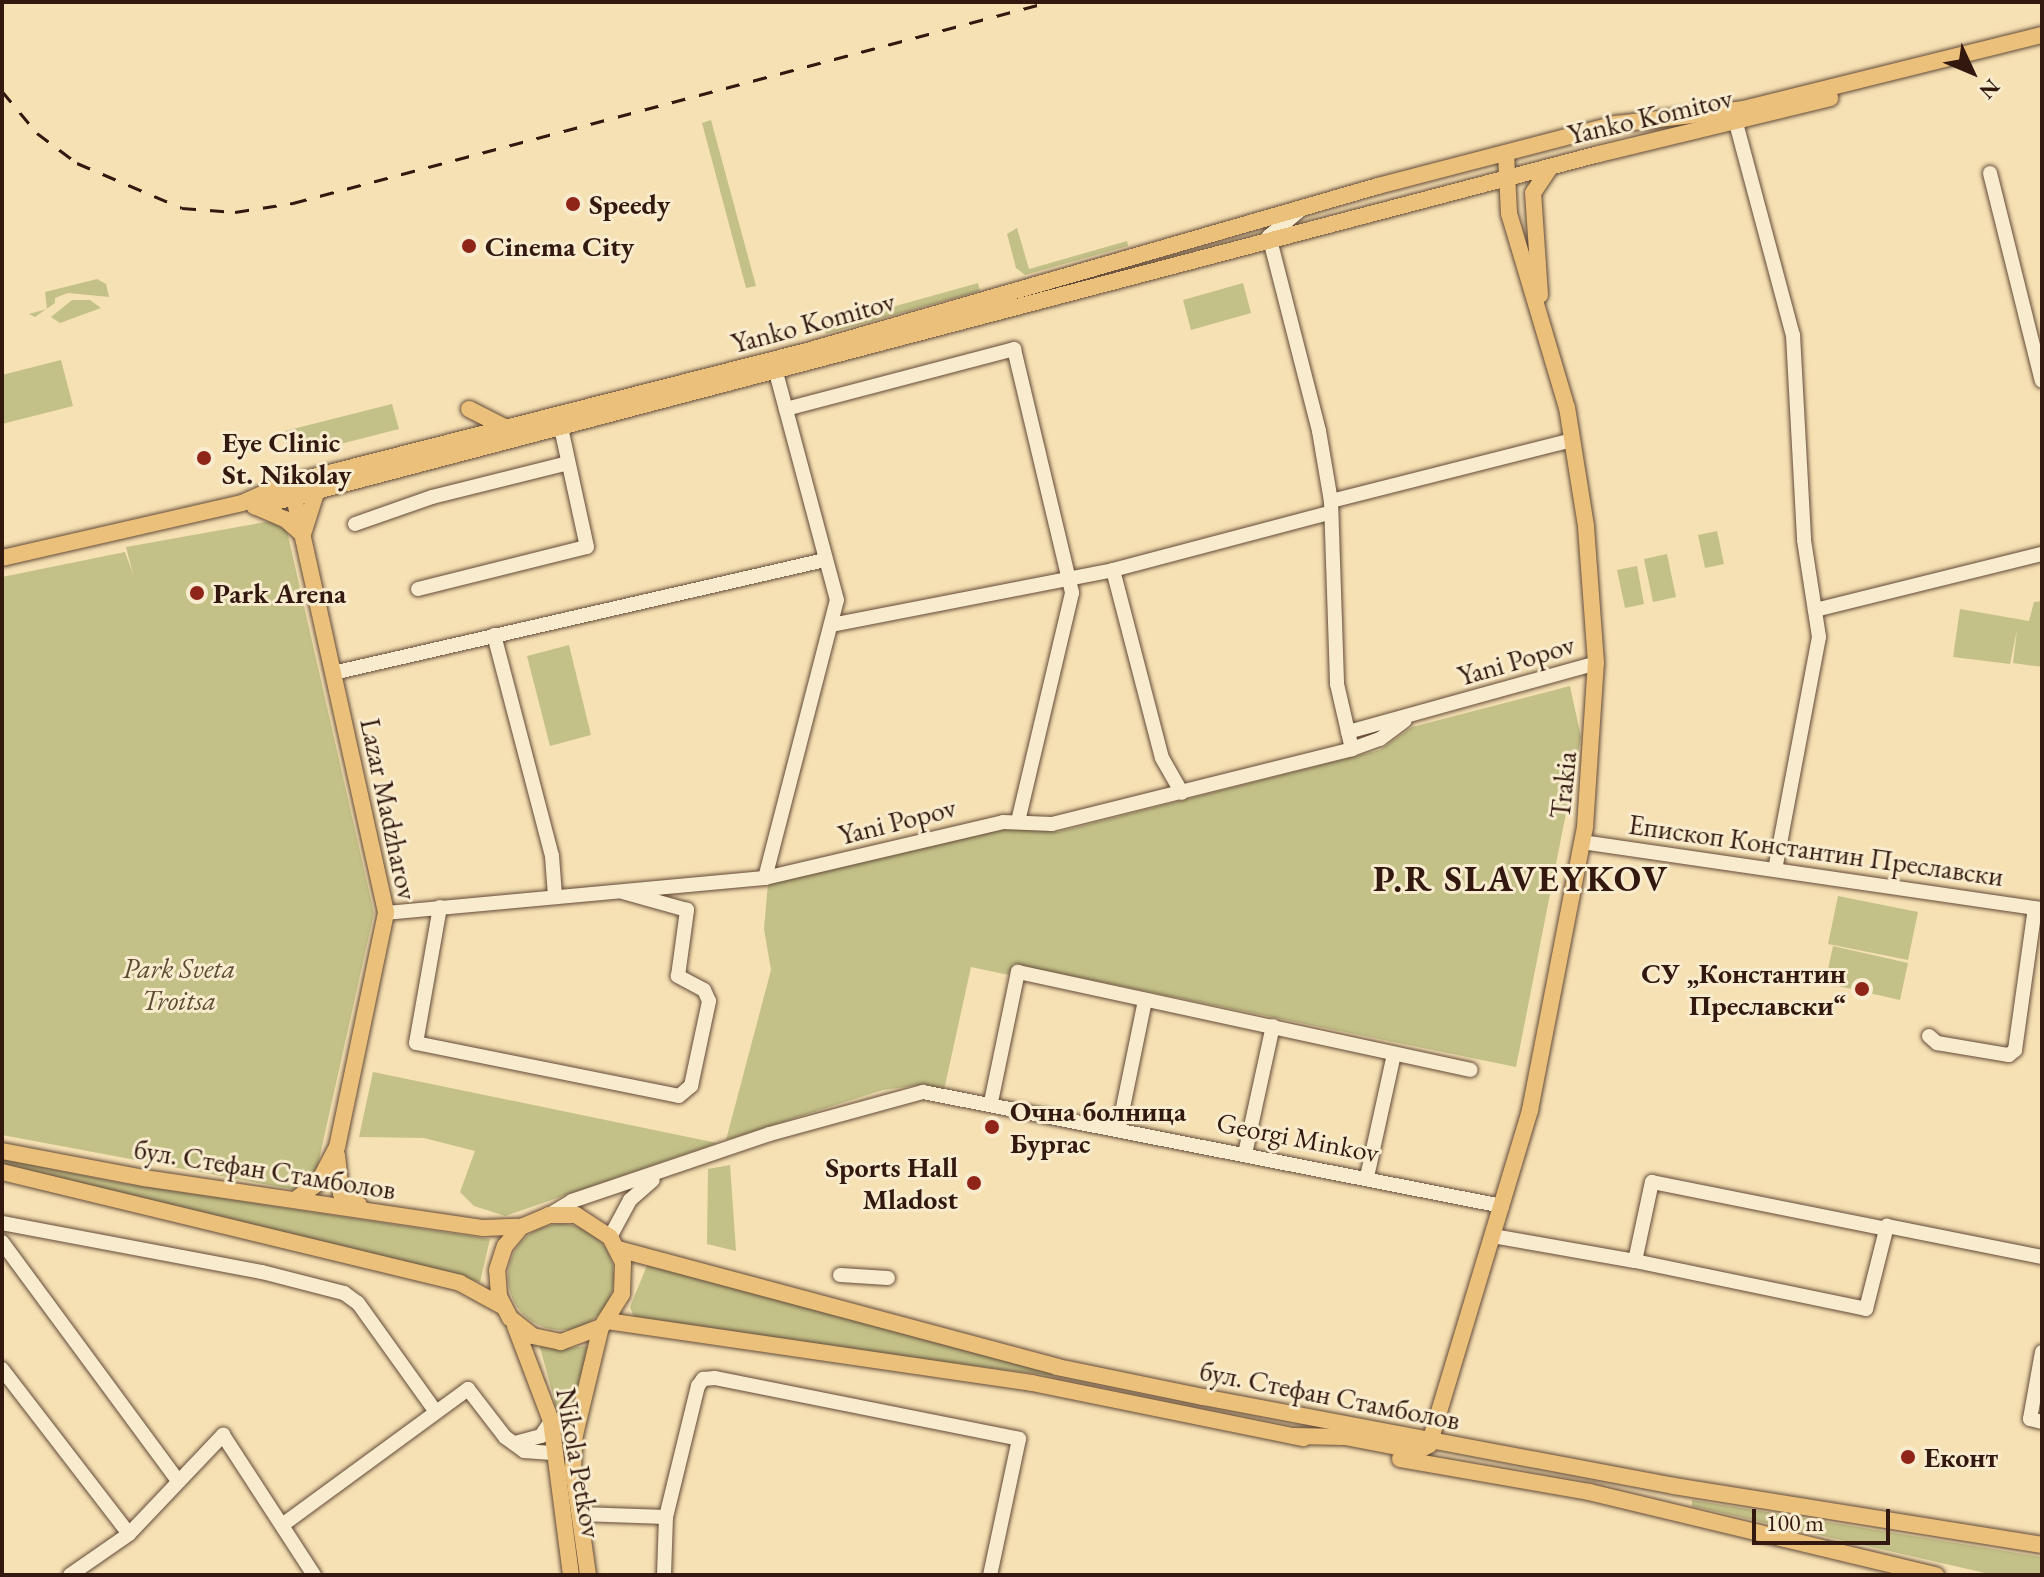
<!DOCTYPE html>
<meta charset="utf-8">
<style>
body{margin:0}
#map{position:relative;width:2044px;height:1577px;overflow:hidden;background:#f6e1b4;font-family:"EB Garamond",serif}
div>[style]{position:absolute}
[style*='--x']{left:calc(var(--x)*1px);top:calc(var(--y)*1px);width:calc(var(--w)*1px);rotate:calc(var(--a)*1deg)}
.green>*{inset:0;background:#c3c188}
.round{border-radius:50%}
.roads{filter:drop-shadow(0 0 2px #634a38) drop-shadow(0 0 2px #634a38)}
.minor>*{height:14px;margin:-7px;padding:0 7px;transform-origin:7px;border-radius:7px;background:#f9ecce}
.major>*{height:16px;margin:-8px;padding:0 8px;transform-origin:8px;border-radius:8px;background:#ebc07a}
.rail>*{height:3px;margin-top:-1.5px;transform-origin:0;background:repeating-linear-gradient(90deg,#32180f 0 14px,transparent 0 28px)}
.dots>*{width:22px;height:22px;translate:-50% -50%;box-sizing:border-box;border:4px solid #f9ecce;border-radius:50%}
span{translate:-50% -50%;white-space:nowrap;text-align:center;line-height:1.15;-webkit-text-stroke:6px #f9ecce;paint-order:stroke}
.street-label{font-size:28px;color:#32180f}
.poi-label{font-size:28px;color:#32180f;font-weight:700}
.left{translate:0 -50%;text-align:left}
.right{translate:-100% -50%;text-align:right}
.park-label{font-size:28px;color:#5e4b33;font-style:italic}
.district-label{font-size:36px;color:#32180f;font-weight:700;letter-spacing:2px}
.frame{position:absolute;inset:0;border:4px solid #32180f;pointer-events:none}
.north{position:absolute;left:1932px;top:32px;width:80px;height:80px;-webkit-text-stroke:6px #f9ecce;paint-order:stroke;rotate:134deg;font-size:22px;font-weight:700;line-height:32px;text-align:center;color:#32180f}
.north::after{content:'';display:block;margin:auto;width:28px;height:36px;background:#32180f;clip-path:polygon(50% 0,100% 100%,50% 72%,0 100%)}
.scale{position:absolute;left:1752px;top:1509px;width:138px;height:36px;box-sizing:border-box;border:4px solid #32180f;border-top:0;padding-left:10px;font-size:24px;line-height:28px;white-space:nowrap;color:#32180f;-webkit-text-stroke:6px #f9ecce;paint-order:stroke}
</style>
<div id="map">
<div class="green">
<i style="clip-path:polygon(711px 120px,756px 286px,746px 288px,702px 123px)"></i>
<i style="clip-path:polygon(1017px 228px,1029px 269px,1127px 241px,1128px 246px,1025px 275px,1016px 268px,1007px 234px)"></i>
<i style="clip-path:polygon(97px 279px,106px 284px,109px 297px,68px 293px,55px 298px,55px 303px,35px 317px,29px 314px,47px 309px,45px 292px)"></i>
<i style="clip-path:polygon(978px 283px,980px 291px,826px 334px,824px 326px)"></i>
<i style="clip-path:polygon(1243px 283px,1251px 313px,1191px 330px,1183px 300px)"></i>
<i style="clip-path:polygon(72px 300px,90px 300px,101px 308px,60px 323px,51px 317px)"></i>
<i style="clip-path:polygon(61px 360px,73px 406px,2px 424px,2px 375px)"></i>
<i style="clip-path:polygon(392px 404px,399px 429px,317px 450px,295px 444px,285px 431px)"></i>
<i style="clip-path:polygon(271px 521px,287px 531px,374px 913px,316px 1173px,296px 1190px,2px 1135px,2px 577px,125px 552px,133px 574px,126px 547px)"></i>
<i style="clip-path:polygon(1717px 531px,1724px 564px,1705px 568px,1698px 535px)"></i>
<i style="clip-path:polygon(1667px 554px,1676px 597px,1653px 602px,1644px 559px)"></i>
<i style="clip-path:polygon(1637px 566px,1644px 604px,1625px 608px,1617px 570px)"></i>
<i style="clip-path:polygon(2042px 601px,2042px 667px,2013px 663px,2017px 630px,2010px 664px,1953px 657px,1960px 609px,2029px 621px,2034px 602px)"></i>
<i style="clip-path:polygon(569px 645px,591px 735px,550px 746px,527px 656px)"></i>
<i style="clip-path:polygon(1570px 686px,1581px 737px,1516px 1067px,1013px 964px,1009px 975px,971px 967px,944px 1090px,919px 1085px,883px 1090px,726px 1140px,771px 970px,764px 929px,768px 883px,1014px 827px,1058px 832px,1380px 750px,1412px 727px)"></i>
<i style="clip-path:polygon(1838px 896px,1918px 912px,1908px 960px,1828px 944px)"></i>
<i style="clip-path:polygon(1833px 946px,1908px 963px,1900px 1000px,1825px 983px)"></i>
<i style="clip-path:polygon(373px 1072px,717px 1143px,505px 1216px,474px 1206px,460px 1192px,475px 1151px,424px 1138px,359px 1137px)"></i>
<i style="clip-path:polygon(2px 1159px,121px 1183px,490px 1239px,480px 1282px,2px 1164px)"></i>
<i style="clip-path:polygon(730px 1165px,736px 1251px,707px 1244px,708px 1169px)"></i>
<i class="round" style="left:508px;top:1224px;width:106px;height:106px"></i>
<i style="clip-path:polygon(648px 1263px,1053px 1373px,1052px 1376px,636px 1322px,630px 1307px)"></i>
<i style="clip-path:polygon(539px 1344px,561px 1349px,596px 1345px,579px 1389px,582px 1575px,554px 1398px)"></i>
<i style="clip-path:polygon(1692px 1500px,2042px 1557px,2042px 1575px,1994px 1575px,1692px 1506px)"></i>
</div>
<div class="roads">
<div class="minor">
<i style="--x:1736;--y:123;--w:220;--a:75"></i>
<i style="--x:1793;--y:335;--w:205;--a:86.9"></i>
<i style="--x:1804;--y:540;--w:98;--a:81.2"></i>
<i style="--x:1819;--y:637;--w:237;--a:100.7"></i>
<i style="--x:1990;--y:173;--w:214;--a:76"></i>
<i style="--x:1299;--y:211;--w:39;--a:140"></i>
<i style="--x:1269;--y:236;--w:201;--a:75.6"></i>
<i style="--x:1319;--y:431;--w:71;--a:80.3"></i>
<i style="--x:1331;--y:501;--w:183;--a:88.1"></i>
<i style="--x:1337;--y:684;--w:67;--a:77"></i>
<i style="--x:786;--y:409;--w:236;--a:-14.7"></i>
<i style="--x:1014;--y:349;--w:251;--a:76.6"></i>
<i style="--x:1072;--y:593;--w:235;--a:103.3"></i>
<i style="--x:1331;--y:501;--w:249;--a:-14.2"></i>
<i style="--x:355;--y:524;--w:82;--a:-19.3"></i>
<i style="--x:432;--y:497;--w:140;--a:-14"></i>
<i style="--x:1113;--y:570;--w:194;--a:75.4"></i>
<i style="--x:1162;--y:758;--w:40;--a:60.3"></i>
<i style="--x:418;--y:589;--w:174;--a:-14"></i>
<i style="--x:587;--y:547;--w:122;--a:-102.3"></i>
<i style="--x:1815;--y:610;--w:234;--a:-13.9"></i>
<i style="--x:831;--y:625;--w:287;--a:-11"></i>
<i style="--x:1113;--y:570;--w:223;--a:-14.8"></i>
<i style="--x:494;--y:635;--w:228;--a:75.3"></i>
<i style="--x:552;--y:856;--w:40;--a:85.7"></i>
<i style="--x:333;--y:673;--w:505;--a:-12.94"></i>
<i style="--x:1348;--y:732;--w:257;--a:-15.5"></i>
<i style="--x:1582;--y:842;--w:465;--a:8.3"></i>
<i style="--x:765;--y:878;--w:287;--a:-75.5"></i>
<i style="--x:837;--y:600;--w:235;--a:-105"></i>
<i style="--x:440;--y:907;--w:138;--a:100"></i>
<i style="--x:416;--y:1043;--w:268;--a:11.4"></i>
<i style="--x:679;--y:1096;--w:16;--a:-40"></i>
<i style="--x:691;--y:1086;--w:87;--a:-78"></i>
<i style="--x:709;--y:1001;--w:12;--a:-114"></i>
<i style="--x:704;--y:990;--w:30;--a:-152"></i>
<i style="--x:678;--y:976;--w:67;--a:-82.2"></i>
<i style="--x:687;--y:910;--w:66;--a:-164.3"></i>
<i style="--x:386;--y:913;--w:381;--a:-5.3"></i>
<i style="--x:765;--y:878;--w:244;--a:-13.2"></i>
<i style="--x:1003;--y:822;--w:49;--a:2.3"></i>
<i style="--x:1052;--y:824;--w:309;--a:-14"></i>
<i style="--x:1352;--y:749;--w:30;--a:-20"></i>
<i style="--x:1380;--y:739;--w:31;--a:-37"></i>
<i style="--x:1929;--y:1036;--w:11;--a:41"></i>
<i style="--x:1937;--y:1043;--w:73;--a:9.5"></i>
<i style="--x:2009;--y:1055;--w:8;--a:-40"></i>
<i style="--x:2015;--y:1050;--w:143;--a:-82"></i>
<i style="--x:991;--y:1102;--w:133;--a:-78.3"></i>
<i style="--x:1018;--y:972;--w:463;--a:12.2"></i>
<i style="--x:1119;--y:1127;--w:130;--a:-78.4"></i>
<i style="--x:1245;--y:1154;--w:131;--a:-77.7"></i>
<i style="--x:1367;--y:1177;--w:126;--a:-77.6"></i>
<i style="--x:549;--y:1215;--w:27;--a:-31"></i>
<i style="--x:572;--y:1201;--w:209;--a:-18.7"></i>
<i style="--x:770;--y:1134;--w:159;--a:-15.4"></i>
<i style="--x:923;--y:1092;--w:590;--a:11.14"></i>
<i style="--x:2;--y:1223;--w:265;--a:10.7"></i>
<i style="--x:262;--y:1272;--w:85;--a:14.4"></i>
<i style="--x:344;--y:1293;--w:17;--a:36"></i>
<i style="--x:358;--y:1303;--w:134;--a:54.4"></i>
<i style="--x:1493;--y:1236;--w:144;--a:10"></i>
<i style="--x:1635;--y:1261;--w:81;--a:-77.9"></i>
<i style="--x:1652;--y:1182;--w:235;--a:11.3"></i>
<i style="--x:610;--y:1237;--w:42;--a:-61.6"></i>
<i style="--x:630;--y:1200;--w:30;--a:-41"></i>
<i style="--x:2;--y:1242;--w:297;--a:53.6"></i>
<i style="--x:1635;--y:1261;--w:236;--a:11.7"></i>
<i style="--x:1866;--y:1309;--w:86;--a:-75.8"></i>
<i style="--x:1887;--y:1226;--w:158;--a:11.3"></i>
<i style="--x:840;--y:1275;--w:48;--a:3.6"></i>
<i style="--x:2042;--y:1352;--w:68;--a:100.2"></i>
<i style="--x:2030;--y:1419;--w:12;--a:14"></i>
<i style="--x:2;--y:1369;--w:208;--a:52.4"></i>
<i style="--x:515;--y:1443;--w:27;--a:-15"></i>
<i style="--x:541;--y:1436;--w:18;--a:-56"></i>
<i style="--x:580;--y:1514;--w:86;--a:2"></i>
<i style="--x:666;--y:1517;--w:58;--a:92"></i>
<i style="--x:666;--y:1517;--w:135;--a:-76.3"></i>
<i style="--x:698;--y:1386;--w:9;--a:-54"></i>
<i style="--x:703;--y:1379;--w:12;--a:-5"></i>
<i style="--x:715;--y:1378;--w:310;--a:11.3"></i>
<i style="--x:1019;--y:1439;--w:139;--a:102"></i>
<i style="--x:285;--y:1523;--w:227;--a:-36.2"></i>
<i style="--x:468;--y:1389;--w:61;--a:52.4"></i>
<i style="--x:505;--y:1437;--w:24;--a:36"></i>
<i style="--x:524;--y:1451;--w:31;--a:4"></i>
<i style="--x:70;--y:1575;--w:72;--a:-34.8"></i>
<i style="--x:129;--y:1534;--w:137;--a:-46.5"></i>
<i style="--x:223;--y:1435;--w:167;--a:57"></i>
</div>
<div class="major">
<i style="--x:1540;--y:295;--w:102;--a:-93.9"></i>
<i style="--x:1533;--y:193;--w:30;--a:-56"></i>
<i style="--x:469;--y:409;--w:39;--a:27"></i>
<i style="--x:292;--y:488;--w:435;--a:77.5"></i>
<i style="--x:386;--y:913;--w:239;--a:101.8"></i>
<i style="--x:337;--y:1147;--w:41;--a:117.8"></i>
<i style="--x:318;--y:1183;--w:27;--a:144"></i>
<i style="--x:254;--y:506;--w:34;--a:23"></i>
<i style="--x:285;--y:519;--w:23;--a:41"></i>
<i style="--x:256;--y:507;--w:1389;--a:-14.73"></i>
<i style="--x:1599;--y:154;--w:238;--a:-13.6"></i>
<i style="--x:303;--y:534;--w:46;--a:-72.3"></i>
<i style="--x:2;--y:558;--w:246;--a:-12.9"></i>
<i style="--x:242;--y:503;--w:44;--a:-24.2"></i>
<i style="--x:282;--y:485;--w:542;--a:-14.32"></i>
<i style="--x:807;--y:351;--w:594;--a:-16.12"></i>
<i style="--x:1378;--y:186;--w:246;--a:-14.6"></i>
<i style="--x:1616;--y:124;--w:128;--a:-6.7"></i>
<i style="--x:1743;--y:109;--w:308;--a:-13.9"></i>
<i style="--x:2;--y:1151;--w:145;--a:10.8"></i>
<i style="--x:144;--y:1178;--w:343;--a:8.4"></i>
<i style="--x:483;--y:1228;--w:38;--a:-2"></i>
<i style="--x:521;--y:1227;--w:30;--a:-23"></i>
<i style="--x:549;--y:1215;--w:27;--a:0"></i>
<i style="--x:576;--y:1215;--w:40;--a:32.9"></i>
<i style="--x:610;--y:1237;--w:29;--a:63"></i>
<i style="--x:623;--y:1263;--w:31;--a:92"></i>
<i style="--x:622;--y:1294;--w:39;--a:122"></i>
<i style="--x:601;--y:1327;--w:43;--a:159.4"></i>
<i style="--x:561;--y:1342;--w:29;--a:-168"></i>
<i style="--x:533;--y:1336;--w:29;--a:-142"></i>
<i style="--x:510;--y:1318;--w:25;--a:-117"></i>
<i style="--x:499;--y:1296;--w:26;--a:-94"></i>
<i style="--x:497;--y:1270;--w:25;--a:-72"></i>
<i style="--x:505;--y:1246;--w:25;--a:-50"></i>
<i style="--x:337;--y:1155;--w:39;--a:84"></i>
<i style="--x:341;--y:1194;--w:21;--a:31"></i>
<i style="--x:2;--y:1172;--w:471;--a:13.6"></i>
<i style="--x:460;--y:1283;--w:50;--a:28.6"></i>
<i style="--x:618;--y:1249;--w:455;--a:15"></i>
<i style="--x:1057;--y:1367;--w:149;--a:11.6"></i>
<i style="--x:1203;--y:1397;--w:479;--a:10.7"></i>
<i style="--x:1674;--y:1486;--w:373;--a:9.1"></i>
<i style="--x:607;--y:1321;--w:429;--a:8.3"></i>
<i style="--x:1032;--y:1383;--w:277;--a:11.5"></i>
<i style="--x:515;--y:1326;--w:102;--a:69.2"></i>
<i style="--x:551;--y:1421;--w:155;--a:82.6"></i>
<i style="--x:1294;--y:1436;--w:51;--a:1.1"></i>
<i style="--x:1345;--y:1437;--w:74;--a:10.9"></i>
<i style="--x:1418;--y:1451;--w:13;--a:-29"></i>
<i style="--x:1429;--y:1445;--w:350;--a:-73.2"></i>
<i style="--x:1530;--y:1110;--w:288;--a:-79"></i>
<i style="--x:1585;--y:827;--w:164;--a:-86.2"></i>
<i style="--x:1596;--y:663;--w:137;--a:-94.2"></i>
<i style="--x:1586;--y:526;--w:120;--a:-99.1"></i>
<i style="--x:1567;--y:408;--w:203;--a:-106.6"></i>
<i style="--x:1509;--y:213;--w:60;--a:-92.9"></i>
<i style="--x:1400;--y:1459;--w:192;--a:9.9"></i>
<i style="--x:1589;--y:1492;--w:357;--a:13.5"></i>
<i style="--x:588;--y:1575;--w:108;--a:-98"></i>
<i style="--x:573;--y:1468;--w:33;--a:-87"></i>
<i style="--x:575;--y:1435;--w:111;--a:-76.5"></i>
</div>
</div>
<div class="rail">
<i style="--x:2;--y:91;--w:55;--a:50.2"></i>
<i style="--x:37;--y:133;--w:50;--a:36.9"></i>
<i style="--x:77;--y:163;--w:114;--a:23.2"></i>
<i style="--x:182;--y:208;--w:53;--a:4.3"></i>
<i style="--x:235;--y:212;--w:59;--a:-8.8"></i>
<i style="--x:293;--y:203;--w:782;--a:-14.89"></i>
</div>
<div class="dots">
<i style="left:573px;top:204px;background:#8f2418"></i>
<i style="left:469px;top:246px;background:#8f2418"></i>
<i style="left:204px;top:458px;background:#8f2418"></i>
<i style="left:197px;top:593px;background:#8f2418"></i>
<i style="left:1862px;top:989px;background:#8f2418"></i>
<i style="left:992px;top:1127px;background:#8f2418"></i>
<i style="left:974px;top:1183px;background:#8f2418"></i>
<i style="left:1908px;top:1457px;background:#8f2418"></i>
</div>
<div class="street-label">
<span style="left:1650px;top:116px;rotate:-13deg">Yanko Komitov</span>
<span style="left:813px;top:322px;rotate:-15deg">Yanko Komitov</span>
<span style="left:1516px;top:660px;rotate:-16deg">Yani Popov</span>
<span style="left:1563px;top:785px;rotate:-84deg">Trakia</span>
<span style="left:389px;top:809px;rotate:78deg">Lazar Madzharov</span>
<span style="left:897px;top:821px;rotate:-14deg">Yani Popov</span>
<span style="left:1816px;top:850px;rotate:8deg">Епископ Константин Преславски</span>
<span style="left:1298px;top:1137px;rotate:11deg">Georgi Minkov</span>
<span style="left:265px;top:1169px;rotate:9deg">бул. Стефан Стамболов</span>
<span style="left:1330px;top:1395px;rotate:11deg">бул. Стефан Стамболов</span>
<span style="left:579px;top:1463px;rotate:80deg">Nikola Petkov</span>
</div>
<div class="poi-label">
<span class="left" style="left:589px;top:204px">Speedy</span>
<span class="left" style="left:485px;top:246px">Cinema City</span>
<span class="left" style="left:222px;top:458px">Eye Clinic<br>St. Nikolay</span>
<span class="left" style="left:213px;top:593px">Park Arena</span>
<span class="right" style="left:1846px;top:989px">СУ „Константин<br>Преславски“</span>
<span class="left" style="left:1010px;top:1127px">Oчна болница<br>Бургас</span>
<span class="right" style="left:958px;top:1183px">Sports Hall<br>Mladost</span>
<span class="left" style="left:1924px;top:1457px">Еконт</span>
</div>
<div class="park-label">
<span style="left:179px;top:984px">Park Sveta<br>Troitsa</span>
</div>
<div class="district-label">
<span style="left:1521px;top:879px">P.R SLAVEYKOV</span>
</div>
<div class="frame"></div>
<div class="north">N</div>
<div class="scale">100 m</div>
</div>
